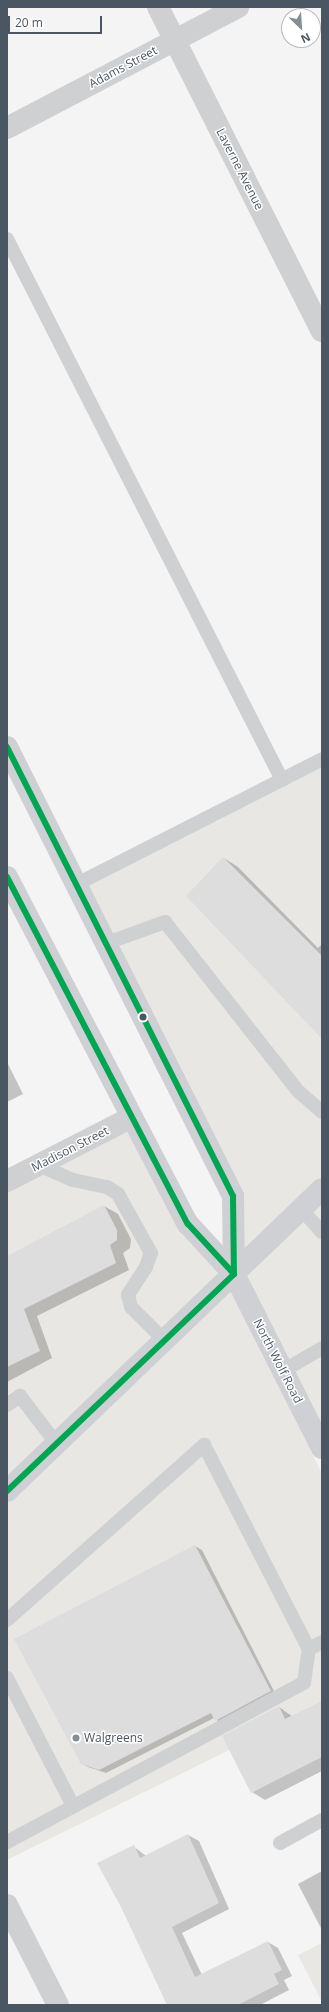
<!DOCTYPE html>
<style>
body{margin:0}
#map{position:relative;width:329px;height:2012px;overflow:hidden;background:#f4f4f4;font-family:"Open Sans",sans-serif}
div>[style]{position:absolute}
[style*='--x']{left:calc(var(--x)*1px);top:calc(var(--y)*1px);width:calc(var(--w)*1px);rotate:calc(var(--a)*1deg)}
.commercial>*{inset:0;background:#e8e7e3}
.shadow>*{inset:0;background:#0003}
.building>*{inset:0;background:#ddddde}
.lane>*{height:14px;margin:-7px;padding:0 7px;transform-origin:7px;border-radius:7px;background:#ced0d2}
.street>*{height:22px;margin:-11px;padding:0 11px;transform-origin:11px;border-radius:11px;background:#ced0d2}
.secondary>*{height:22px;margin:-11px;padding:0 11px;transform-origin:11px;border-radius:11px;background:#ced0d4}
.bus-1>*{height:6px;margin:-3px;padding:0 3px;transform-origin:3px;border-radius:3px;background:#00a651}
.dots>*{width:11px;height:11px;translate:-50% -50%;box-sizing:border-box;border:2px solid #fff;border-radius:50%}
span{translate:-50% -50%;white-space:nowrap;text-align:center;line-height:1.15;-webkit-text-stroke:3px #fff;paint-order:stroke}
.street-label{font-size:12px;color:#4a5661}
.poi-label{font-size:12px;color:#4a5661}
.left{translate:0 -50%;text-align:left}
.frame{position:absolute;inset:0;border:8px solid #4a5661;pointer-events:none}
.north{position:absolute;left:281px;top:8px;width:40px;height:40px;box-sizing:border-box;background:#fff;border:1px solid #b7bbc0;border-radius:50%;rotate:155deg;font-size:11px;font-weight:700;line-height:16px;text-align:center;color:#4a5661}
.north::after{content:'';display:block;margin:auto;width:14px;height:18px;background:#868d94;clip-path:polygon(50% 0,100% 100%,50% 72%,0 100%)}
.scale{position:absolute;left:8px;top:16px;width:94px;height:18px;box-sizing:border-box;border:2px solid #4a5661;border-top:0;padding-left:5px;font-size:12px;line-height:14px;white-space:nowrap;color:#4a5661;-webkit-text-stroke:3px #fff;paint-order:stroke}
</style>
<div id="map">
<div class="commercial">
<i style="clip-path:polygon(322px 752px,322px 1181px,241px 1259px,241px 1193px,81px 875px)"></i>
<i style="clip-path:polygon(123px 1115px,222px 1273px,7px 1487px,7px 1178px)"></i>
<i style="clip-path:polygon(322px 1201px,322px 1432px,245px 1278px)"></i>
<i style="clip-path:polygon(232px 1288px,322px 1474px,322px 1704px,7px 1860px,7px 1502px)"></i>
<i style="clip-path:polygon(322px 1943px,322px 2002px,298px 1955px)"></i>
</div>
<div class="shadow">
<i style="clip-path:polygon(224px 858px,238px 867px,318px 948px,322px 944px,322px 1037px)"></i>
<i style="clip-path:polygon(7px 1062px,23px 1094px,7px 1102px)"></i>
<i style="clip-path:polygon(104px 1206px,118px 1214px,131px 1239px,130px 1248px,123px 1253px,129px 1270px,37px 1316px,52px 1358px,7px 1382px,7px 1257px)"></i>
<i style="clip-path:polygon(195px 1546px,202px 1550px,276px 1695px,222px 1724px,214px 1718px,106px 1773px,88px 1767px,81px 1763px)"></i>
<i style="clip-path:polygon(322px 1702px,322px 1771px,265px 1800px,252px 1792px,279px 1707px,293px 1717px)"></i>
<i style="clip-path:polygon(188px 1835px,199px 1841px,229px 1909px,182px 1933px,202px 1975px,268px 1942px,278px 1948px,292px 1976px,284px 1980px,289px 1990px,260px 2005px,168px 2005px,133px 1846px,146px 1856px)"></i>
<i style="clip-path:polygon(322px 1871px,322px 1930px,298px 1884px)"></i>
</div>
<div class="building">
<i style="clip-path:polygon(223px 857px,322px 956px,322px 1039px,186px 896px)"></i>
<i style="clip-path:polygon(104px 1205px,117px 1230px,117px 1240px,110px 1245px,116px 1263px,24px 1309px,40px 1351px,7px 1367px,7px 1256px)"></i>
<i style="clip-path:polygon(195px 1545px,271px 1691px,215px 1721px,211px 1713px,99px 1770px,81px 1764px,14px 1639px)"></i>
<i style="clip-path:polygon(322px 1701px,322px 1757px,251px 1793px,222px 1736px,279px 1706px,285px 1719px)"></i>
<i style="clip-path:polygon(188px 1834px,219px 1903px,172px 1927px,195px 1977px,268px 1941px,282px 1970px,274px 1974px,279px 1984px,238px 2005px,167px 2005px,121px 1907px,97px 1863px,134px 1845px,140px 1858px)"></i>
</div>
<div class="lane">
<i style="--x:7;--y:239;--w:607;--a:63.05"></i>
<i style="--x:77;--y:884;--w:275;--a:-27"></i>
<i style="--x:107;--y:943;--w:62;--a:-19.9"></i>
<i style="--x:165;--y:922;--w:215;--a:51.8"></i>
<i style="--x:298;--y:1091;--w:32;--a:41"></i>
<i style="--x:39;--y:1165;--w:37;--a:24"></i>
<i style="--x:73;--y:1180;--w:35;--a:12"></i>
<i style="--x:107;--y:1187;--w:13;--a:32"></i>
<i style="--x:118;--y:1194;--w:68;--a:60.8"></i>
<i style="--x:151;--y:1253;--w:15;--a:110"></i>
<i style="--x:146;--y:1267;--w:33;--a:123"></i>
<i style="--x:128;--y:1295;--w:12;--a:76"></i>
<i style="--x:131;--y:1307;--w:45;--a:45"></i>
<i style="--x:301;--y:1209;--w:31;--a:48"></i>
<i style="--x:283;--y:1371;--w:45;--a:-30.5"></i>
<i style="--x:7;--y:1405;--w:16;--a:-35"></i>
<i style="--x:20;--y:1396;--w:59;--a:52.5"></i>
<i style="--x:7;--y:1620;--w:264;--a:-41.6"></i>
<i style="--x:204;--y:1445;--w:229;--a:62.8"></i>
<i style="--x:309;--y:1649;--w:15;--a:-28"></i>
<i style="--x:7;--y:1678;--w:144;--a:62.7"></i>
<i style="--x:7;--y:1842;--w:337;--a:-28.2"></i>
<i style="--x:304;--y:1683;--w:34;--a:-82"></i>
<i style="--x:280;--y:1843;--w:48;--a:-28.7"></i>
</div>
<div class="street">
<i style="--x:158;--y:7;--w:363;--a:63.2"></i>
<i style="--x:7;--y:128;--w:261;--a:-27.6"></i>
<i style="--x:7;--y:1181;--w:140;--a:-27.1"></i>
<i style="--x:7;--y:1905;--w:112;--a:63"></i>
</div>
<div class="secondary">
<i style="--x:7;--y:747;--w:503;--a:63.28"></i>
<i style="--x:233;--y:1196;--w:78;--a:89.3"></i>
<i style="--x:7;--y:877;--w:391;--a:62.5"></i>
<i style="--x:188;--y:1224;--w:68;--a:47.4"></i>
<i style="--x:234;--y:1274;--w:195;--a:63.2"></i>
<i style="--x:7;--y:1491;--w:436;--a:-43.8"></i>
</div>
<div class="bus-1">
<i style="--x:7;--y:747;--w:503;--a:63.28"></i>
<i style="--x:233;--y:1196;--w:78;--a:89.3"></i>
<i style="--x:7;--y:877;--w:391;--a:62.5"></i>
<i style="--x:188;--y:1224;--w:68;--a:47.4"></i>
<i style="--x:7;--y:1491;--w:314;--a:-43.7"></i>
</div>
<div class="dots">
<i style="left:143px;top:1017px;background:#4a5661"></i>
<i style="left:76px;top:1738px;background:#868d94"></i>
</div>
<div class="street-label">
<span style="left:123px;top:67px;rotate:-28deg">Adams Street</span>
<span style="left:240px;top:169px;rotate:63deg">Laverne Avenue</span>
<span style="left:70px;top:1149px;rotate:-27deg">Madison Street</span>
<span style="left:278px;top:1361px;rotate:63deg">North Wolf Road</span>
</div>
<div class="poi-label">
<span class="left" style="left:84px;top:1738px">Walgreens</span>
</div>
<div class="frame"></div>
<div class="north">N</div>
<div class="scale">20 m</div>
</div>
